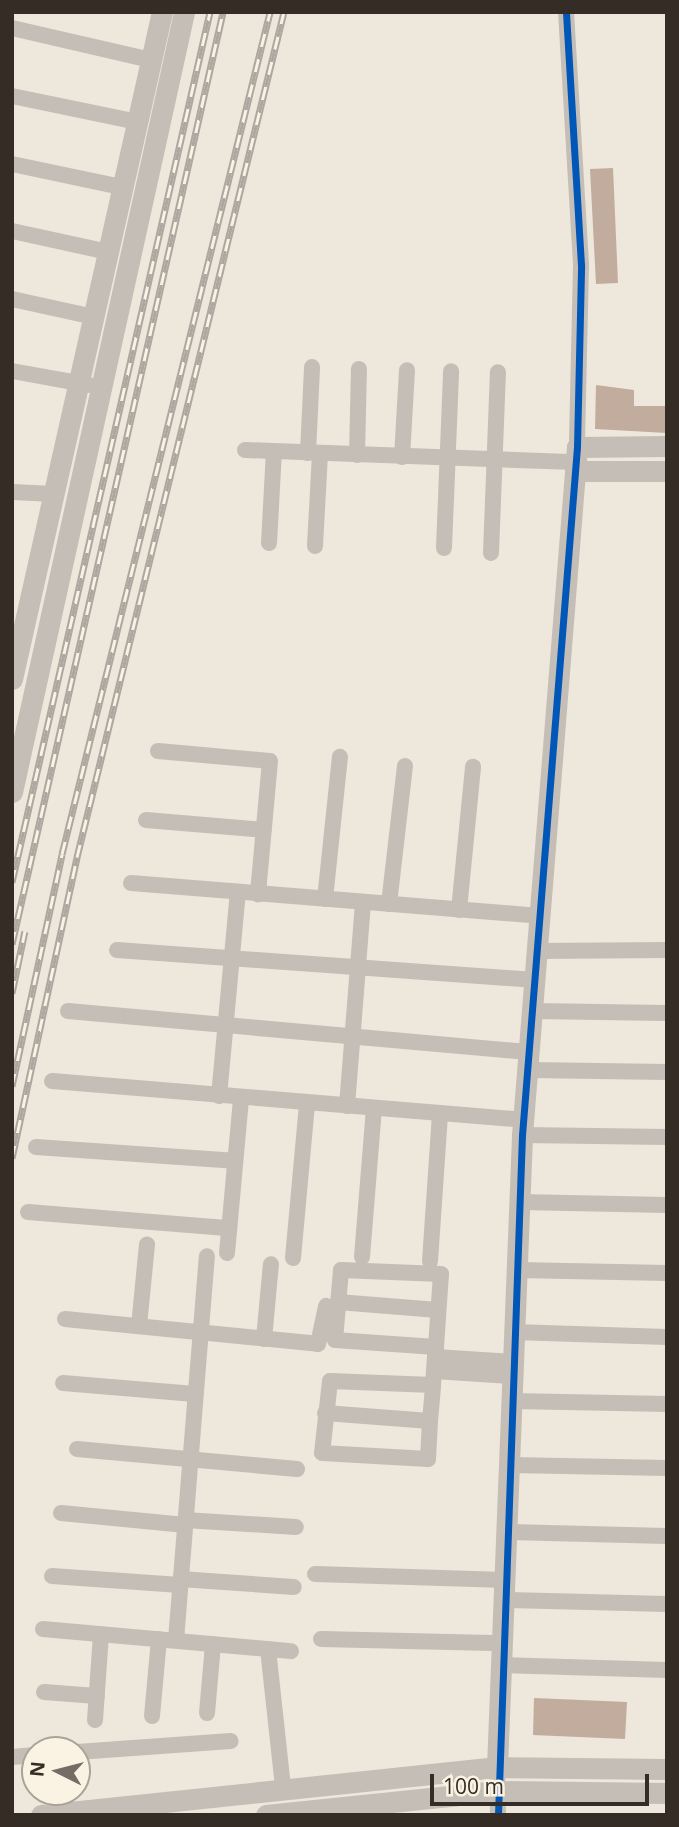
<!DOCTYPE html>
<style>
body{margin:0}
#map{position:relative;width:679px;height:1827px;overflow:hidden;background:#ede7dc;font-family:"Open Sans",sans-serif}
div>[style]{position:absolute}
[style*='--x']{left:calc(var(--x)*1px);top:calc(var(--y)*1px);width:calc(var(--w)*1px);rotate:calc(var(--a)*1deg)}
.building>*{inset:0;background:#c2ac9d}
.minor>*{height:16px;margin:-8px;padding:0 8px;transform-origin:8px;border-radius:8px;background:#c5beb6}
.tertiary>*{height:21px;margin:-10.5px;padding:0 10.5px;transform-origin:10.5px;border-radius:10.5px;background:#c5beb6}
.rail>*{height:7px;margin-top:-3.5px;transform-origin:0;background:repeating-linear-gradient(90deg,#faf2e3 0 13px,#ada7a0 0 26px);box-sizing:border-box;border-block:2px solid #ada7a0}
.cycleway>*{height:7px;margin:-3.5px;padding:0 3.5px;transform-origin:3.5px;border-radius:3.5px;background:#0057b8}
span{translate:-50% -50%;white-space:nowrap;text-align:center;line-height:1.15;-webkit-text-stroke:6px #faf2e3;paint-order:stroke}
.frame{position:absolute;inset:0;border:14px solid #352c25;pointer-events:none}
.north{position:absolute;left:21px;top:1736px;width:70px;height:70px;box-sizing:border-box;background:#faf2e3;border:2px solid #aba397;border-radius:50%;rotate:276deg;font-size:19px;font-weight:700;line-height:28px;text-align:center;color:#352c25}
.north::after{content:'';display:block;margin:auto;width:24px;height:32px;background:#756d65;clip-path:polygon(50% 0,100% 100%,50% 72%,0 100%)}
.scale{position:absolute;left:430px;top:1774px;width:219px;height:32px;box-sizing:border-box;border:4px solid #352c25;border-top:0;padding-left:9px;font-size:21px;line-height:24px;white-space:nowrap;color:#352c25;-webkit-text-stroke:5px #faf2e3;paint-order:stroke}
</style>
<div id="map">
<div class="building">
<i style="clip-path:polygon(613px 168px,618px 283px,596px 284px,590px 169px)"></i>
<i style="clip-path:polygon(596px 385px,634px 390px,634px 406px,667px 406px,667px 433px,595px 429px)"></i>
<i style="clip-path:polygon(534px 1698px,627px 1702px,625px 1739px,533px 1735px)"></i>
</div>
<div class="minor">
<i style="--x:566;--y:12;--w:253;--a:86.6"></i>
<i style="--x:581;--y:265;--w:182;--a:91.3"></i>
<i style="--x:12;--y:28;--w:143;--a:13"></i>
<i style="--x:12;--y:96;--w:129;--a:11.7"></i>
<i style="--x:12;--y:164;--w:111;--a:11.9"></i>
<i style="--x:12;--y:231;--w:98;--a:12.3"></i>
<i style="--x:12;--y:299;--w:84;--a:12.4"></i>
<i style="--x:12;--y:371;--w:78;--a:10.3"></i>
<i style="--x:245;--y:450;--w:331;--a:2.1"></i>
<i style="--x:308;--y:453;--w:86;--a:-87.3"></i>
<i style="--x:357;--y:455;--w:86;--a:-88.7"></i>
<i style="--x:402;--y:457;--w:87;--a:-86.7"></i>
<i style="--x:12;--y:492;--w:42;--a:2.7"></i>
<i style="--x:269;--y:543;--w:91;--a:-86.9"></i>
<i style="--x:315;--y:546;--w:92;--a:-86.9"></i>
<i style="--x:444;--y:548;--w:177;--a:-87.7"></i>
<i style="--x:491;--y:553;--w:181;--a:-87.8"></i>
<i style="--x:158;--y:751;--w:112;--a:5.1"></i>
<i style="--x:270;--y:761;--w:134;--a:95.2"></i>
<i style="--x:146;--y:820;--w:118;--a:4.8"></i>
<i style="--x:131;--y:883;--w:410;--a:4.6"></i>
<i style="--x:325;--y:899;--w:143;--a:-84"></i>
<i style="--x:389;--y:904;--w:139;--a:-83.4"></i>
<i style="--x:459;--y:910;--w:144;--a:-84.4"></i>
<i style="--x:117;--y:950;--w:420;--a:4.1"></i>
<i style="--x:537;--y:951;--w:130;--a:-0.4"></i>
<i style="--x:68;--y:1011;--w:464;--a:5.1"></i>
<i style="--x:532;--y:1011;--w:135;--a:0.8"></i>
<i style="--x:528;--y:1070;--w:139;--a:0.8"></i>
<i style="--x:52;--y:1081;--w:473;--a:4.7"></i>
<i style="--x:219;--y:1096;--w:205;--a:-84.7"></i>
<i style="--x:347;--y:1106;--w:205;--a:-85.5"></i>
<i style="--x:522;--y:1135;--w:145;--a:0.8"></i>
<i style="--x:36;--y:1147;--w:198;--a:4"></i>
<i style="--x:520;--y:1202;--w:147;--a:1.2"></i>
<i style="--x:28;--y:1212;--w:202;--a:4.6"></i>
<i style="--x:227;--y:1253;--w:156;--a:-84.8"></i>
<i style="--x:362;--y:1257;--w:149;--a:-85.4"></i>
<i style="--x:293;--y:1258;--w:156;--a:-84.8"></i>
<i style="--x:430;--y:1261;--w:148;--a:-86.1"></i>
<i style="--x:517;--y:1270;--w:150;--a:1.1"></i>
<i style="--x:338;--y:1302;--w:100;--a:4.6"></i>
<i style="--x:65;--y:1319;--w:254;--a:5.6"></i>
<i style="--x:318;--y:1344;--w:39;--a:-78"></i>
<i style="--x:139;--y:1326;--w:82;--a:-84.4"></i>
<i style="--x:514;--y:1332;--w:153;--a:1.9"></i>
<i style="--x:264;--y:1339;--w:75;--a:-84.7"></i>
<i style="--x:435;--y:1357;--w:78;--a:3.7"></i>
<i style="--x:434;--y:1371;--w:78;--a:3.7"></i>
<i style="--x:63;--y:1383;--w:132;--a:4.8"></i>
<i style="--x:433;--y:1385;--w:103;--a:-177.8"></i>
<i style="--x:330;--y:1381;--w:72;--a:96.3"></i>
<i style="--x:322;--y:1453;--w:106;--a:3.2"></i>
<i style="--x:428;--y:1459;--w:38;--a:-87"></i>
<i style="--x:430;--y:1421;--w:36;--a:-85"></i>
<i style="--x:433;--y:1385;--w:28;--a:-86"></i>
<i style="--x:435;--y:1357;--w:10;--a:-84"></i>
<i style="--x:436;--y:1347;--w:73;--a:-86.1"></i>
<i style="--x:441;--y:1274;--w:100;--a:-177.7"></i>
<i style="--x:341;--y:1270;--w:70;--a:94.9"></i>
<i style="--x:335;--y:1340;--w:101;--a:4"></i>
<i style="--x:512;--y:1401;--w:155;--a:1.1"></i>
<i style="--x:325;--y:1413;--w:105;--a:4.4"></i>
<i style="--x:77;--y:1449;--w:221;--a:5.2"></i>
<i style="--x:510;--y:1465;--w:157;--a:1.1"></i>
<i style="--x:61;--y:1513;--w:125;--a:5.5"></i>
<i style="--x:185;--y:1520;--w:111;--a:3.6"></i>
<i style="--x:508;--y:1532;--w:159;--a:1.4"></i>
<i style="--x:315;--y:1574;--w:190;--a:1.8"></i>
<i style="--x:52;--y:1576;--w:128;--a:4"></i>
<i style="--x:180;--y:1579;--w:114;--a:4"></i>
<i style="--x:504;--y:1600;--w:163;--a:1.4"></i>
<i style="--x:43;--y:1629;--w:249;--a:5.1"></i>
<i style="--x:321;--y:1639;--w:182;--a:1.3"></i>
<i style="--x:176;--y:1640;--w:385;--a:-85.4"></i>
<i style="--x:268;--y:1649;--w:138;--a:83.8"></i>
<i style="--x:502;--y:1665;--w:165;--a:1.7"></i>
<i style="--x:44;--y:1692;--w:53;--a:4.3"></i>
<i style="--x:207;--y:1713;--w:69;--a:-85"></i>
<i style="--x:152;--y:1716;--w:77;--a:-84.8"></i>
<i style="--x:95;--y:1720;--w:86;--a:-86"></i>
<i style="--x:77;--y:1752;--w:154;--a:-4.1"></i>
<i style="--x:12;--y:1757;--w:23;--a:-5"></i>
<i style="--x:497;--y:1767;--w:48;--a:88.8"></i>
</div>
<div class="tertiary">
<i style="--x:575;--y:471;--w:92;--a:0"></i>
<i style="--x:12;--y:679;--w:684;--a:-77.33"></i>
<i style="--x:12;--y:792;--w:799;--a:-77.56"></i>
<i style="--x:497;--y:1767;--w:632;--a:-87.73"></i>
<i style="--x:522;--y:1135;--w:690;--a:-85.43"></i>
<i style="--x:577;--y:447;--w:90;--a:-0.6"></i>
<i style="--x:41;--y:1815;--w:459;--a:-6"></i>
<i style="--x:497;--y:1767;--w:170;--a:0.7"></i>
<i style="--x:266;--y:1815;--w:233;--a:-5.9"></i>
<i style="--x:498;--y:1791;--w:169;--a:0.7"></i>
</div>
<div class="rail">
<i style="--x:12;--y:882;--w:892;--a:-77.18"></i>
<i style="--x:12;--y:944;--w:956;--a:-77.24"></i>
<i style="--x:12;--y:993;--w:63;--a:-78.2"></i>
<i style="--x:12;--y:1086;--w:237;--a:-77.8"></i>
<i style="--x:62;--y:854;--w:867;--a:-76.12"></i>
<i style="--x:12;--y:1158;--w:308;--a:-77.8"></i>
<i style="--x:77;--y:857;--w:870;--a:-76.24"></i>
</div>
<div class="cycleway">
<i style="--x:498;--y:1815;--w:680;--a:-87.98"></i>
<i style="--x:522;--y:1135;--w:690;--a:-85.43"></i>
<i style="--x:577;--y:447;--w:182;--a:-88.7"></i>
<i style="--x:581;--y:265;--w:253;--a:-93.4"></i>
</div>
<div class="frame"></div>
<div class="north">N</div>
<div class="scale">100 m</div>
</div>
